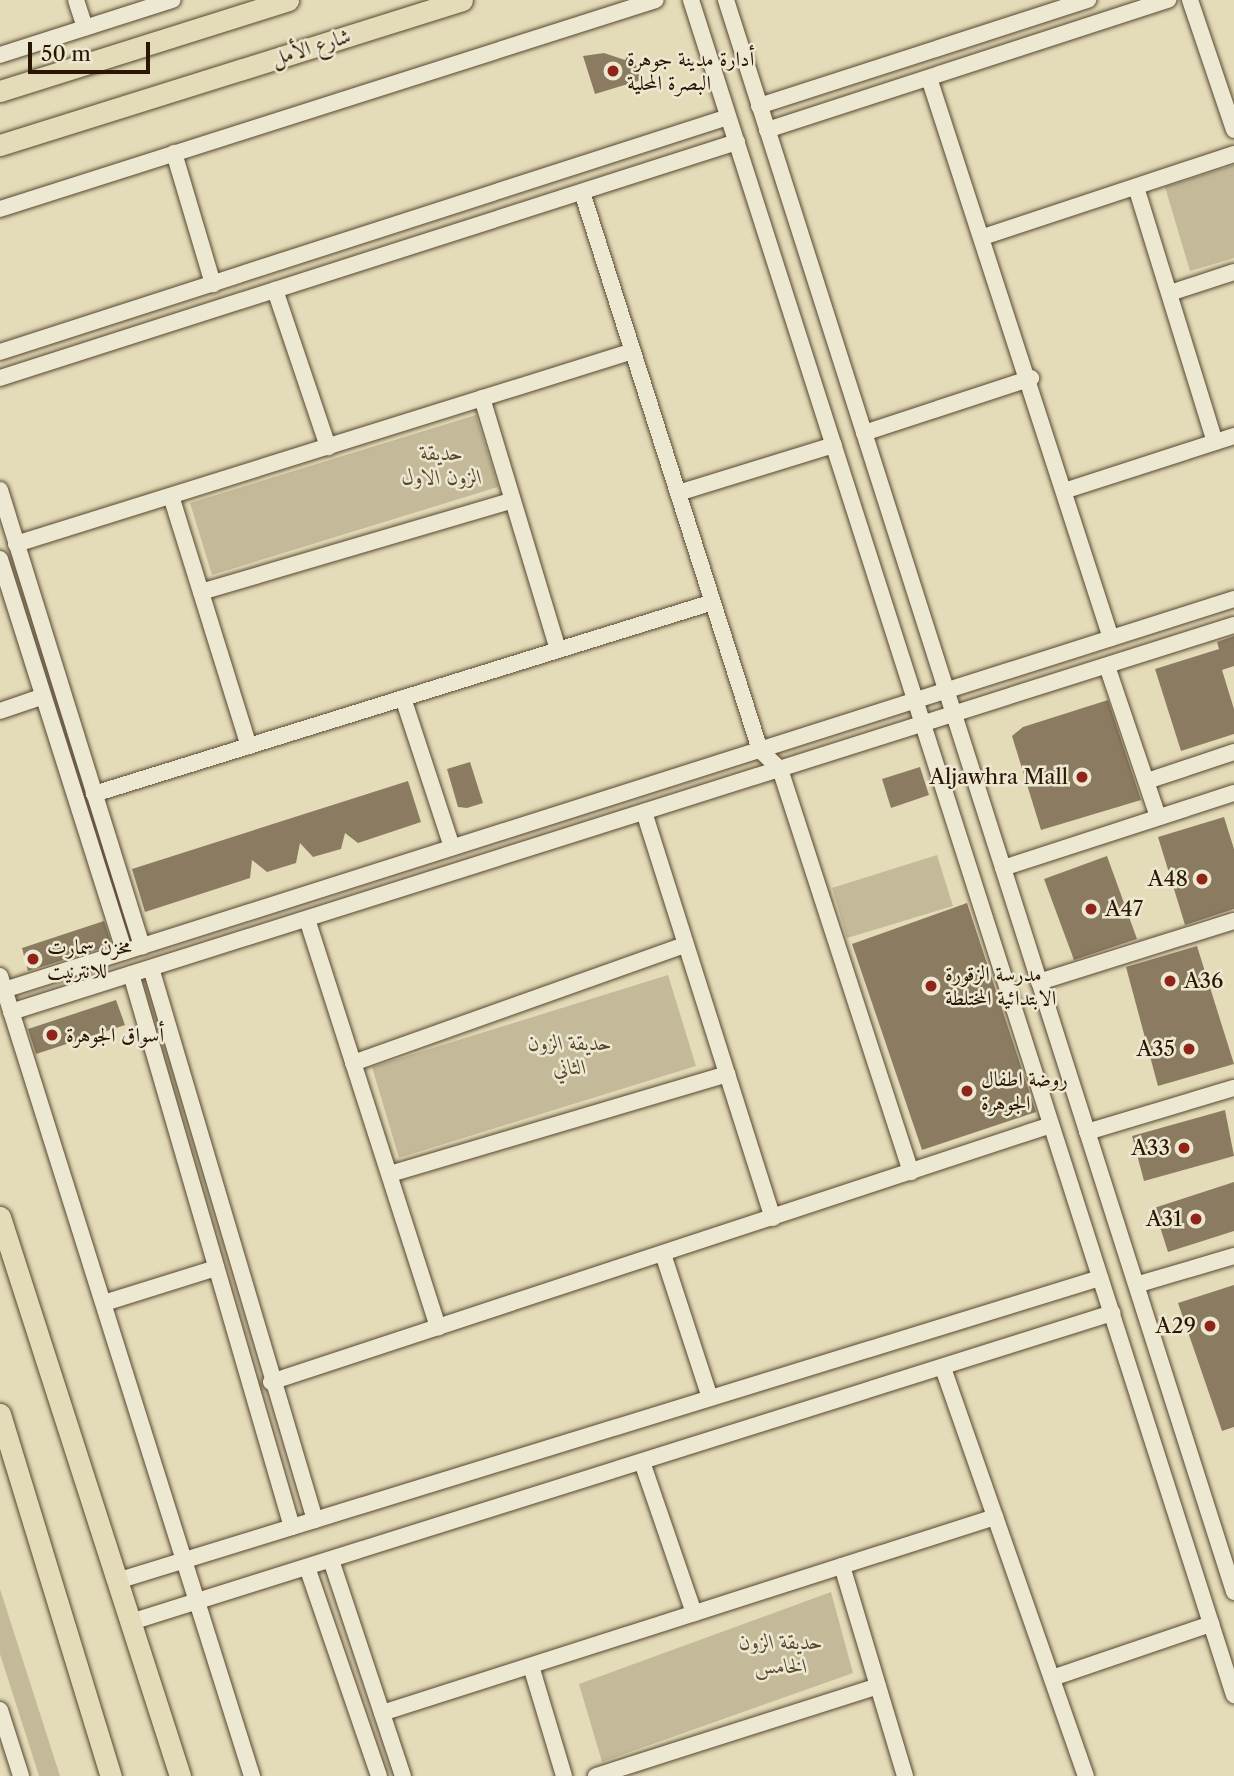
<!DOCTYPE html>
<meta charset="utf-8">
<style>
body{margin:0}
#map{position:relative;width:1234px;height:1776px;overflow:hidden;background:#e4dbb8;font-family:"Libre Caslon Text",Amiri,serif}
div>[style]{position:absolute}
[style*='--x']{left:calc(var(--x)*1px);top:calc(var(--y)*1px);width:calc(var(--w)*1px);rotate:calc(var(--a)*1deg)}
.green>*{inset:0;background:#c4ba99}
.building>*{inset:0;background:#8b7c61}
.roads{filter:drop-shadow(0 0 2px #584730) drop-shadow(0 0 2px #584730)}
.minor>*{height:16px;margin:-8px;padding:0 8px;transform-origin:8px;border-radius:8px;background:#ede8d1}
.major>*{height:21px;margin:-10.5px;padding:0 10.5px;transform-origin:10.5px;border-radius:10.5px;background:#e4dbb8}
.dots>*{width:19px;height:19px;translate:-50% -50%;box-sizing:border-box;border:4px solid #ede8d1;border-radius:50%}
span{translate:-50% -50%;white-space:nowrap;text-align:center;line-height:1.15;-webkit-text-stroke:5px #ede8d1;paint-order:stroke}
.street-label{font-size:21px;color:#2a1602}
.poi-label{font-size:21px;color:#2a1602}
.left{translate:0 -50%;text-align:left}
.right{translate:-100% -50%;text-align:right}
.park-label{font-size:21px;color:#58472f;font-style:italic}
.scale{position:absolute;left:28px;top:42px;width:122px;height:32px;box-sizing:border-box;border:4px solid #2a1602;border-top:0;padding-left:9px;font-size:21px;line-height:24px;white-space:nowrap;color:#2a1602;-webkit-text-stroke:5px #ede8d1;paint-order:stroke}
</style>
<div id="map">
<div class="green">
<i style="clip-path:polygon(1234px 165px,1234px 258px,1190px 271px,1165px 187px)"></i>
<i style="clip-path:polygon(476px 415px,498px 487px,212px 575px,190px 503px)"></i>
<i style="clip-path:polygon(937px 855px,953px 906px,847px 938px,832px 888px)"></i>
<i style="clip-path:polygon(668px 975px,696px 1066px,399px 1158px,372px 1067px)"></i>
<i style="clip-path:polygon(0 1589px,60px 1776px,39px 1776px,0 1654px)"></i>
<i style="clip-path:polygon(831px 1592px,853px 1673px,602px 1762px,579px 1684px)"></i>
</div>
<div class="building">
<i style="clip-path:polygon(631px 51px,641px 80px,595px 94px,583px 56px,604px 53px,625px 60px)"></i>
<i style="clip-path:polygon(1234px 636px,1234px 666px,1222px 670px,1234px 709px,1234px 734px,1181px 751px,1155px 669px,1219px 649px,1217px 642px)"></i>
<i style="clip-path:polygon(1108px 700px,1141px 800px,1041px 830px,1012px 736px,1023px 727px)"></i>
<i style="clip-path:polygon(470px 762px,483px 803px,467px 808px,458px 807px,447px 769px)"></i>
<i style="clip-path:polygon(920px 767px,929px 795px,891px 808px,882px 779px)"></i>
<i style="clip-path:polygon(408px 781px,421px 822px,358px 843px,345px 833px,341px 849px,313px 857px,300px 843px,296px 863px,267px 872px,252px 860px,250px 878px,145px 912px,132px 869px)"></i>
<i style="clip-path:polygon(1224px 817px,1234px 849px,1234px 909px,1185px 925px,1158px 837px)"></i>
<i style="clip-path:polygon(1107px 856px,1137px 939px,1074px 960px,1044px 879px)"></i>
<i style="clip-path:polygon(967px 903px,1036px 1112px,922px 1150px,852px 944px)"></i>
<i style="clip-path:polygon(104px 921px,112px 945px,28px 971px,22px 948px)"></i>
<i style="clip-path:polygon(1197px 946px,1234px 1064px,1158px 1086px,1126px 967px)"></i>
<i style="clip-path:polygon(116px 1000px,125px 1025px,36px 1054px,28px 1029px)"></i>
<i style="clip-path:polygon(1225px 1110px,1234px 1156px,1144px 1181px,1132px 1136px)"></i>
<i style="clip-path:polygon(1234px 1182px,1234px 1231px,1168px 1252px,1154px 1208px)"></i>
<i style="clip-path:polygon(1234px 1285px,1234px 1427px,1222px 1431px,1178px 1303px)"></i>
</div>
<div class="roads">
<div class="minor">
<i style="--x:76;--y:0;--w:29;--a:72"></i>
<i style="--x:691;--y:0;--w:1780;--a:72.24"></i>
<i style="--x:726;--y:0;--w:1671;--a:72.3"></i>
<i style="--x:1190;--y:0;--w:137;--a:71.3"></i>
<i style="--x:0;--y:55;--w:181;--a:-17.7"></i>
<i style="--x:929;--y:78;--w:589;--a:72"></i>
<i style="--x:759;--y:106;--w:346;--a:-17.9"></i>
<i style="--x:767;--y:130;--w:422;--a:-18"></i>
<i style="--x:174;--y:153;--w:137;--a:73.4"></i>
<i style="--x:1136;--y:187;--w:267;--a:72.8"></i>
<i style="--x:582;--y:192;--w:586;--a:72.31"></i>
<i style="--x:760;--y:750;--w:28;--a:44"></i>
<i style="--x:780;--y:769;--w:424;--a:72"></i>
<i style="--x:0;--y:209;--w:688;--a:-17.67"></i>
<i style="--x:983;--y:237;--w:264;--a:-18.3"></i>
<i style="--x:275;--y:290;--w:166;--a:71.3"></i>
<i style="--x:1170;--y:293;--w:67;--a:-18.2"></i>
<i style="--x:0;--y:352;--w:765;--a:-17.89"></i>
<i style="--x:0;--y:378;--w:774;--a:-17.76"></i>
<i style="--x:482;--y:398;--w:263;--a:73.2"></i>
<i style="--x:864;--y:433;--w:176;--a:-18.2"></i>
<i style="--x:0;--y:490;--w:478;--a:72.7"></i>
<i style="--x:1067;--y:490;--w:176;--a:-17.9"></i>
<i style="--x:678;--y:493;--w:163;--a:-17.1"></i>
<i style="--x:171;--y:496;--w:262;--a:72.7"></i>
<i style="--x:16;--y:544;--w:646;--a:-17.37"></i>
<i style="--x:0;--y:559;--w:412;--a:72.4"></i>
<i style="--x:201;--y:592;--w:323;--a:-16.4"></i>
<i style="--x:1107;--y:666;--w:159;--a:71.3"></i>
<i style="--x:403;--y:698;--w:157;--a:71.8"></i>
<i style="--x:0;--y:711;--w:43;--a:-18.9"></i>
<i style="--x:1147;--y:781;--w:92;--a:-18.4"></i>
<i style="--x:94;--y:794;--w:648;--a:-17.23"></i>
<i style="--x:644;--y:812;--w:426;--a:72.4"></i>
<i style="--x:1003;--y:868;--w:243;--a:-18"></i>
<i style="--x:307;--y:919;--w:429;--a:72.2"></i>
<i style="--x:151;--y:968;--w:576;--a:73.45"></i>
<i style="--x:131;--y:974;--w:576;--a:73.77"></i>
<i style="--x:0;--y:976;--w:839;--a:72.52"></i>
<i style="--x:1039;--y:982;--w:204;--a:-17.4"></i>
<i style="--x:4;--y:990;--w:1291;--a:-17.63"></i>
<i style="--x:11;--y:1012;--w:1283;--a:-17.56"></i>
<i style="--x:353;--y:1063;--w:352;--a:-19.6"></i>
<i style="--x:1087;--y:1132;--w:153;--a:-16.7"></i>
<i style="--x:390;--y:1174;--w:352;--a:-16.5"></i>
<i style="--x:663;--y:1254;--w:151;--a:71.9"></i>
<i style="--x:1139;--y:1284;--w:99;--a:-16.4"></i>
<i style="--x:104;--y:1303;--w:117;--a:-17.4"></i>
<i style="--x:943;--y:1368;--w:432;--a:70.7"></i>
<i style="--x:271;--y:1382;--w:821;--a:-18.24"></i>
<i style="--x:642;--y:1462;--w:160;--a:71"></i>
<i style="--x:331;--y:1560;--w:228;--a:71.6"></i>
<i style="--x:842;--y:1566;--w:219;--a:73.3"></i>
<i style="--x:307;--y:1567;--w:221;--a:71"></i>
<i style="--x:117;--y:1581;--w:1029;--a:-17.13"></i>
<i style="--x:131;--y:1622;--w:1029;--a:-17.48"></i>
<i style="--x:531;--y:1666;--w:115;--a:73.3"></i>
<i style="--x:1055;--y:1677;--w:165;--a:-18.8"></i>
<i style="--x:0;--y:1710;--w:69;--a:72.3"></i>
<i style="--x:382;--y:1713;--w:644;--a:-17.73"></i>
<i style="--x:596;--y:1776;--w:296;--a:-17.7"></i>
</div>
<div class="major">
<i style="--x:0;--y:91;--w:302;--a:-17.5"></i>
<i style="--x:0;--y:145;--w:484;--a:-17.4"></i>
<i style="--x:0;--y:1217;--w:587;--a:72.15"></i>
<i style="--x:0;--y:1414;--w:379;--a:73"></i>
</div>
</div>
<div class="dots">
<i style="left:613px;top:71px;background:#8f2418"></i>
<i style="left:1082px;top:777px;background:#8f2418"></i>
<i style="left:1202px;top:879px;background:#8f2418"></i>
<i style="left:1091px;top:909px;background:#8f2418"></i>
<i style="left:33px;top:959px;background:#8f2418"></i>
<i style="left:1170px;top:981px;background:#8f2418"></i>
<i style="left:931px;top:986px;background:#8f2418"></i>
<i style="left:52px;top:1035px;background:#8f2418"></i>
<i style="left:1189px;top:1049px;background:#8f2418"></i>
<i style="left:967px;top:1091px;background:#8f2418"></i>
<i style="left:1184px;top:1148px;background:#8f2418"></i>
<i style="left:1196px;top:1219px;background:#8f2418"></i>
<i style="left:1210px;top:1326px;background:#8f2418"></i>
</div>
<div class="street-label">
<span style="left:311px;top:47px;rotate:-17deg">شارع الأمل</span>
</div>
<div class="poi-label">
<span class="left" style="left:627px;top:71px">أدارة مدينة جوهرة<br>البصرة المحلية</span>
<span class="right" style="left:1068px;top:777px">Aljawhra Mall</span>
<span class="right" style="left:1188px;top:879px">A48</span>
<span class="left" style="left:1105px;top:909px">A47</span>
<span class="left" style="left:47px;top:959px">مخزن سمارت<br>للانترنيت</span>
<span class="left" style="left:945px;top:986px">مدرسة الزقورة<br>الابتدائية المختلطة</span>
<span class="left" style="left:1184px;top:981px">A36</span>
<span class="left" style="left:66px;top:1035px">أسواق الجوهرة</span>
<span class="right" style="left:1175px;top:1049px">A35</span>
<span class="left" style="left:981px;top:1091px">روضة اطفال<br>الجوهرة</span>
<span class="right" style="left:1170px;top:1148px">A33</span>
<span class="right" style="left:1182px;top:1219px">A31</span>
<span class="right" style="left:1196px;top:1326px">A29</span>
</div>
<div class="park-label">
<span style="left:442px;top:465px">حديقة<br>الزون الاول</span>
<span style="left:570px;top:1055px">حديقة الزون<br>الثاني</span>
<span style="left:781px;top:1654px">حديقة الزون<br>الخامس</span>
</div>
<div class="scale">50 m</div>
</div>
